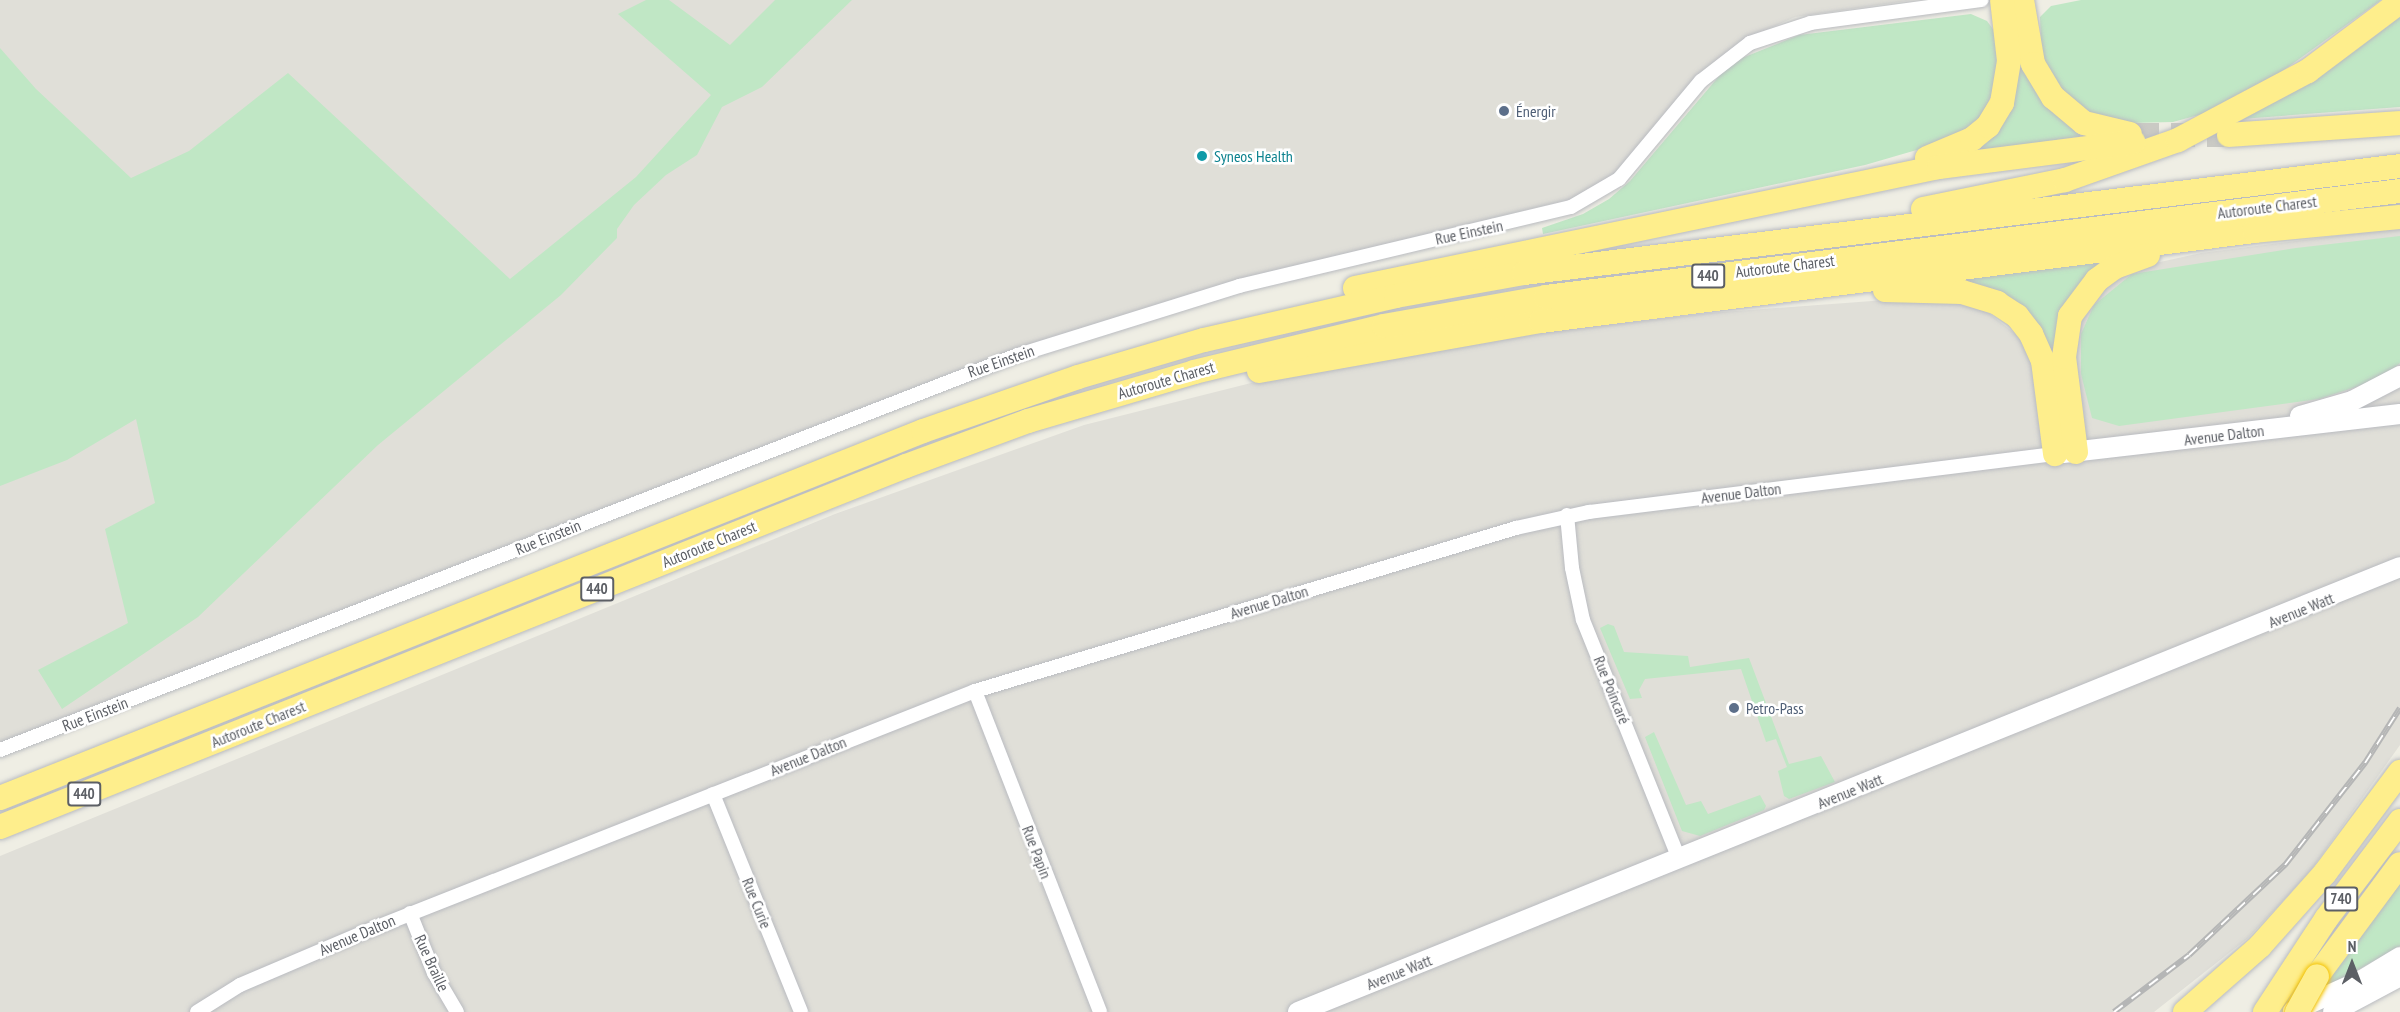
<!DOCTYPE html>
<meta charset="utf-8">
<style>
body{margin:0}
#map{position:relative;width:2400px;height:1012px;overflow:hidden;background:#efeee4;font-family:"PT Sans Narrow",sans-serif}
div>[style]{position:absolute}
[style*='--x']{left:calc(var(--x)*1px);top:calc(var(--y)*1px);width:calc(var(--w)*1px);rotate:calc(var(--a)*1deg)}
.industrial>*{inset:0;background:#e0dfd8}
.green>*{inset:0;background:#c0e7c5}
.highway-tunnel>*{height:24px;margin-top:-12px;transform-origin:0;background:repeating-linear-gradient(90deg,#cacac4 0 24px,transparent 0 36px)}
.roads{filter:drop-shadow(0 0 2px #b9bbc0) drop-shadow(0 0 2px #b9bbc0)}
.street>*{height:14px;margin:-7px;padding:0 7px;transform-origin:7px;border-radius:7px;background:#fff}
.secondary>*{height:20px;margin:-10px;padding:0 10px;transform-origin:10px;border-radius:10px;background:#fff}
.highway>*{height:24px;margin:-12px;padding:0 12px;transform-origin:12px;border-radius:12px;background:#feee8c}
.rail>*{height:6px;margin-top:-3px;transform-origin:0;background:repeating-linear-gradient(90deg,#fff 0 11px,#b5b6b6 0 22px);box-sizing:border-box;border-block:2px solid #b5b6b6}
.bridges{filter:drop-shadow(0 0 2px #f3c200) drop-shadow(0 0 2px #f3c200)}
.highway-bridge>*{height:24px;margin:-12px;padding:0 12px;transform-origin:12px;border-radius:12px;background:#feee8c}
.dots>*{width:16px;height:16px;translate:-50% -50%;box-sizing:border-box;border:3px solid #fff;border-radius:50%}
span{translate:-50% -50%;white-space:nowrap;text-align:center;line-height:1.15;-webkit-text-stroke:5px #fff;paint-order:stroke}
.shield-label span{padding:2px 4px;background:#fff;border:2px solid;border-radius:4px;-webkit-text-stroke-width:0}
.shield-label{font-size:15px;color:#5c5f65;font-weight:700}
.service-label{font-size:16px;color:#4e5e75}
.left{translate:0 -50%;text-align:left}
.culture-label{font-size:16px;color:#0d838f}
.street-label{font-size:16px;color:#5c5f65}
.north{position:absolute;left:2322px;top:934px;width:60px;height:60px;-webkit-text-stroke:4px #fff;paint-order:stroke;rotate:0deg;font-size:16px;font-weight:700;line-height:24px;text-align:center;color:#5c5f65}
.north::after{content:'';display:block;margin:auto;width:21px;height:27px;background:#5c5f65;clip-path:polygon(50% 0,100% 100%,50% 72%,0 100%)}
</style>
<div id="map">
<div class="industrial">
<i style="clip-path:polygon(0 0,1913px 0,1795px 17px,1739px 42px,1699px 78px,1622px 170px,1580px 197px,1274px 271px,1088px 326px,960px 370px,0 744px)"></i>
<i style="clip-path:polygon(2400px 228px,2400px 745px,2309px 873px,2248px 938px,2154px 1012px,0 1012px,0 856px,835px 514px,1084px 425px,1295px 372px,1512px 336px,1710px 313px,1899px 299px,1978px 305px,2017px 335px,2073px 330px,2097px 288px,2142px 266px,2201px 253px)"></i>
</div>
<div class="green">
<i style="clip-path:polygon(646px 0,669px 0,730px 45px,775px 0,852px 0,762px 87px,722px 107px,697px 155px,666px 175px,634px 205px,617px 229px,617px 238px,561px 295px,378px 445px,198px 617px,62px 709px,38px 670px,128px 623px,105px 529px,155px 503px,136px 419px,67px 460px,0 486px,0 48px,36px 89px,131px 178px,189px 151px,288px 73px,510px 279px,636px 177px,711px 95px,618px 14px)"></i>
<i style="clip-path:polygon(2081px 0,2381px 0,2281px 72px,2206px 113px,2173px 122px,2128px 123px,2088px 113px,2058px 90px,2042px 61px,2040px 17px,2051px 6px)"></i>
<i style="clip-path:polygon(2400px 13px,2400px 107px,2241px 119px)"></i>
<i style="clip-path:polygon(1971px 14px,1987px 21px,1995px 32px,2000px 73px,1982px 118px,1951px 140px,1865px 165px,1543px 234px,1542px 228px,1583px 214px,1609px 199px,1630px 181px,1720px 75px,1742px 58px,1799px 35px)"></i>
<i style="clip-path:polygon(2015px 64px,2022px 64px,2041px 99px,2081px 130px,2080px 137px,1979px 150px,1977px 144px)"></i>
<i style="clip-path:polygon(2400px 236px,2400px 363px,2394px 368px,2368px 383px,2319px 399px,2119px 426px,2092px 418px,2081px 374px,2081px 334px,2094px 305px,2132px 274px,2296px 248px)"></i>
<i style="clip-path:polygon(2107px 259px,2056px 355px,1954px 278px)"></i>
<i style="clip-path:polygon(1608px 624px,1614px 626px,1624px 652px,1688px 656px,1690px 667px,1749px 658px,1789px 764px,1821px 756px,1835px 782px,1789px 799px,1784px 796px,1778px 771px,1787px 767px,1776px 739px,1766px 742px,1741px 669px,1645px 679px,1639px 690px,1642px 698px,1630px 699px,1600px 628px)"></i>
<i style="clip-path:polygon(1654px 732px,1686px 805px,1701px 801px,1708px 814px,1760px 795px,1766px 806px,1764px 810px,1700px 836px,1682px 831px,1645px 737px)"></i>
<i style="clip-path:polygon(2400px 883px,2400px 946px,2326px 988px,2324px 985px)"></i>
</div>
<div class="highway-tunnel">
<i style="--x:2135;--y:135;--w:94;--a:0"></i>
</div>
<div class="roads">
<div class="street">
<i style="--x:1567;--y:515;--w:53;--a:84.6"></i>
<i style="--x:1572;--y:568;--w:53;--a:78.1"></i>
<i style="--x:1583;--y:620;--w:258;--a:68.1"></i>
<i style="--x:975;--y:691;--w:344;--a:68.7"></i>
<i style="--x:0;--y:750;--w:1092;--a:-21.21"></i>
<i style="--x:1018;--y:355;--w:232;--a:-17.3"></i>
<i style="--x:1239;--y:286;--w:341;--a:-13.4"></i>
<i style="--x:1571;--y:207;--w:56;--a:-30.3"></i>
<i style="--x:1619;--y:179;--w:128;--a:-50.1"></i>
<i style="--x:1701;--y:81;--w:62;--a:-37.8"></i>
<i style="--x:1750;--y:43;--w:64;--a:-18.2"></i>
<i style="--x:1811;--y:23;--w:172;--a:-7.7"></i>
<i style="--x:713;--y:794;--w:235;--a:68"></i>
<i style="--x:410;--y:913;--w:65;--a:68.2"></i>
<i style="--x:434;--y:973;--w:45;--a:59.5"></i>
<i style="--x:197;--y:1012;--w:51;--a:-32.1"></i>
<i style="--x:240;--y:985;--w:133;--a:-23.1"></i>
<i style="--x:362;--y:933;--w:659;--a:-21.54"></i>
<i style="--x:975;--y:691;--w:565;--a:-16.77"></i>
<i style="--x:1516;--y:528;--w:75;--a:-12.4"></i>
<i style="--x:1589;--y:512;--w:470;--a:-7.1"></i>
</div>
<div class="secondary">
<i style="--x:2300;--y:416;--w:54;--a:-16.1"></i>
<i style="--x:2352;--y:401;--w:54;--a:-27.5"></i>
<i style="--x:2063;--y:453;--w:339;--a:-6.6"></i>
<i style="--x:2293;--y:1011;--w:76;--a:-24.2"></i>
<i style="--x:2362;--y:980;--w:44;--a:-31.2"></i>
<i style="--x:1298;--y:1012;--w:1188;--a:-21.99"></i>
<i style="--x:2333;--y:1012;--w:76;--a:-28.2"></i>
</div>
<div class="highway">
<i style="--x:2022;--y:0;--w:65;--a:80.2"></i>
<i style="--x:2033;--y:64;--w:39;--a:59"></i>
<i style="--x:2053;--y:97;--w:40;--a:40"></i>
<i style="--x:2084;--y:123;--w:47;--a:13.4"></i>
<i style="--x:2229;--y:135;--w:171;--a:-4"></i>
<i style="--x:1927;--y:158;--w:49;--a:-22.9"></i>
<i style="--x:1972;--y:139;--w:21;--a:-39"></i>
<i style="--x:1988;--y:126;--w:27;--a:-59"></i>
<i style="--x:2002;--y:103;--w:43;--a:-80.5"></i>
<i style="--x:2009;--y:61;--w:61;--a:-96.5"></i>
<i style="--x:1923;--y:209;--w:145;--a:-11.5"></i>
<i style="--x:2065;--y:180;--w:120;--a:-19.5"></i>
<i style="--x:2178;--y:140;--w:147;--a:-28"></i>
<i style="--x:2308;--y:71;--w:115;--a:-36.9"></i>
<i style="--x:1355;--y:288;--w:596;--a:-11.71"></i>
<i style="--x:1939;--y:167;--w:196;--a:-7.3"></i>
<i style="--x:1885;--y:290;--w:77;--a:1.5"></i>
<i style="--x:1962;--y:292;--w:37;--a:17"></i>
<i style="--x:1997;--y:303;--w:24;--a:33"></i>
<i style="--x:2017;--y:316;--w:23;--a:52"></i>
<i style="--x:2031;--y:334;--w:30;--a:66"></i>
<i style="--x:2043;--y:361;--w:94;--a:82.6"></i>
<i style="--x:1259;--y:371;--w:286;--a:-10.1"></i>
<i style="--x:1541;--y:321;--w:719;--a:-7.19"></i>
<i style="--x:2254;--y:231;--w:147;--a:-5.5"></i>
<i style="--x:2076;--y:452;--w:96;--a:-97.2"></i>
<i style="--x:2064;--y:357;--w:41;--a:-81.7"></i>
<i style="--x:2070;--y:316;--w:45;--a:-53.1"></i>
<i style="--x:2097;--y:280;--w:22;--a:-36"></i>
<i style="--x:2115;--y:267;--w:35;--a:-20"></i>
<i style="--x:0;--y:798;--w:993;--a:-21.68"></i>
<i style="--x:923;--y:431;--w:164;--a:-19.2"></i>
<i style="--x:1078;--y:377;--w:131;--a:-16.4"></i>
<i style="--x:1204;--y:340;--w:197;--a:-12.9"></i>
<i style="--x:1396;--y:296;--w:130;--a:-10.2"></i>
<i style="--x:1524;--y:273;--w:883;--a:-6.96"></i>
<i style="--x:0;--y:827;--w:975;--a:-21.73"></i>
<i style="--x:906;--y:466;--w:130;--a:-20.2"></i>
<i style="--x:1028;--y:421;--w:173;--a:-16.4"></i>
<i style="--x:1194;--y:372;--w:195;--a:-13.6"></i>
<i style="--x:1384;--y:326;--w:165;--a:-10.1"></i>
<i style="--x:1546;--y:297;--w:861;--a:-7.08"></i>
<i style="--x:2317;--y:976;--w:139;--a:-53.5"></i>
<i style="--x:2185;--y:1012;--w:100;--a:-41.3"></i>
<i style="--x:2260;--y:946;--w:98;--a:-48.3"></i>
<i style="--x:2325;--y:873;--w:126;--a:-53.4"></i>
<i style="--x:2265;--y:1012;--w:111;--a:-56.7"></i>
<i style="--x:2326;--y:919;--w:123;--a:-52.9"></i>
</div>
</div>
<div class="rail">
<i style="--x:2114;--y:1012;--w:94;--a:-37.2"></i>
<i style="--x:2189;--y:955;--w:132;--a:-43.2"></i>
<i style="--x:2285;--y:865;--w:130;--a:-51.9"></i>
<i style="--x:2365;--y:763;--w:65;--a:-57.5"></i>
</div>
<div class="bridges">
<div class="highway-bridge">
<i style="--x:2297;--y:1012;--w:41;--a:-60.9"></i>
</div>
</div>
<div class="dots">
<i style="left:1504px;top:111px;background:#5c6f8a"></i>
<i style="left:1202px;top:156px;background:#0f9aa8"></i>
<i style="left:1734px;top:708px;background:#5c6f8a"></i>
</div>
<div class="shield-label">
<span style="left:1708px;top:276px">440</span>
<span style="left:597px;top:589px">440</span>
<span style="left:84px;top:794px">440</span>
<span style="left:2341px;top:899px">740</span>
</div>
<div class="service-label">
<span class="left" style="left:1516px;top:111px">Énergir</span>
<span class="left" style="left:1746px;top:708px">Petro-Pass</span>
</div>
<div class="culture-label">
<span class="left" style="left:1214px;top:156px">Syneos Health</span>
</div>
<div class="street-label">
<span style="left:2267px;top:207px;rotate:-7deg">Autoroute Charest</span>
<span style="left:1469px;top:232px;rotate:-12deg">Rue Einstein</span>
<span style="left:1785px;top:266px;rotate:-7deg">Autoroute Charest</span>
<span style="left:1001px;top:361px;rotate:-19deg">Rue Einstein</span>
<span style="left:1166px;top:380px;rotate:-16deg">Autoroute Charest</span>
<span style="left:2224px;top:435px;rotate:-7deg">Avenue Dalton</span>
<span style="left:1741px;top:493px;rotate:-7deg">Avenue Dalton</span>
<span style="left:548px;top:537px;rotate:-22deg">Rue Einstein</span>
<span style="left:709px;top:544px;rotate:-22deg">Autoroute Charest</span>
<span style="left:1269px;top:602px;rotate:-17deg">Avenue Dalton</span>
<span style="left:2301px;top:610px;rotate:-22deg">Avenue Watt</span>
<span style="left:1612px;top:690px;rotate:68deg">Rue Poincaré</span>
<span style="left:95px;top:714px;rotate:-21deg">Rue Einstein</span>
<span style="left:258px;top:724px;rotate:-22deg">Autoroute Charest</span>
<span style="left:808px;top:756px;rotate:-22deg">Avenue Dalton</span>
<span style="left:1850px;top:791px;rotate:-22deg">Avenue Watt</span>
<span style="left:1037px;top:852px;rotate:69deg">Rue Papin</span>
<span style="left:757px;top:903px;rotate:68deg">Rue Curie</span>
<span style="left:357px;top:935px;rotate:-23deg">Avenue Dalton</span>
<span style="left:432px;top:963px;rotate:65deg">Rue Braille</span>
<span style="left:1399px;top:972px;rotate:-22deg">Avenue Watt</span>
</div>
<div class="north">N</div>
</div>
